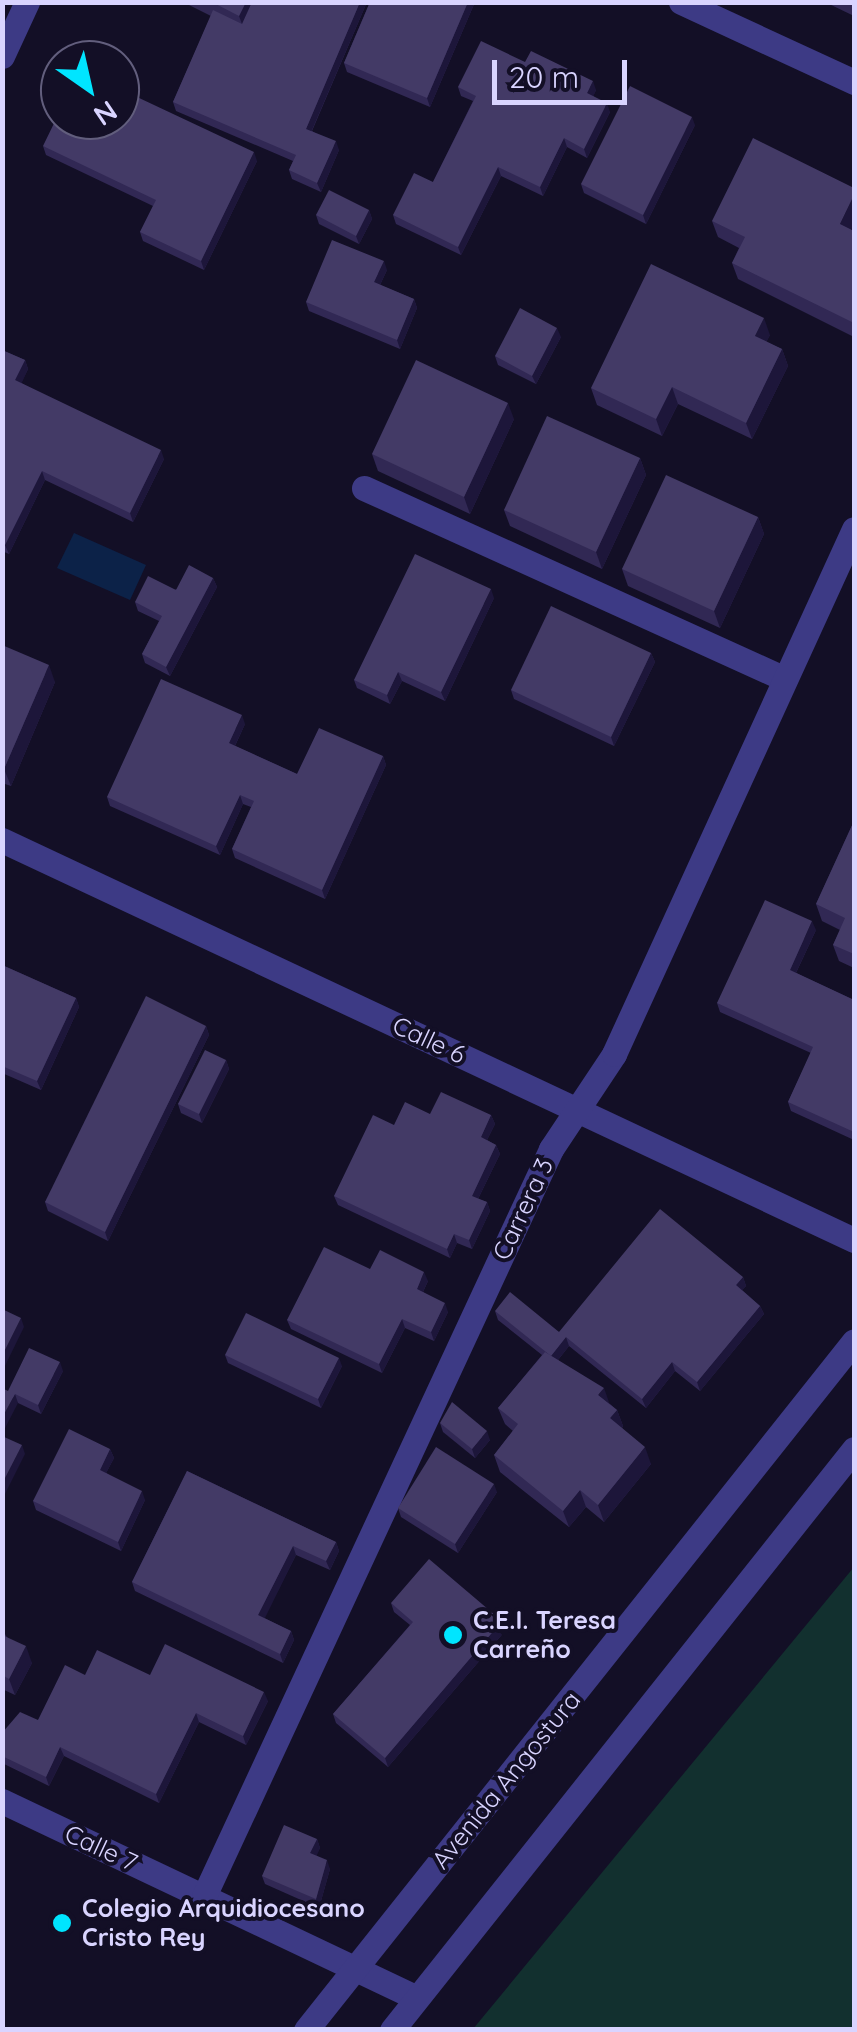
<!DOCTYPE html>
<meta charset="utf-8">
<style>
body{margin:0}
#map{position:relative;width:857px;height:2032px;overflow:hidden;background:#130f26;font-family:Quicksand,sans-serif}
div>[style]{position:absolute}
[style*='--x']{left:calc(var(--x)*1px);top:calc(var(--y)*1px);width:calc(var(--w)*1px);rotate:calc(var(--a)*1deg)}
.green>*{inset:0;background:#12302f}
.water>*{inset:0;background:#0c2248}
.street>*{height:25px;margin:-12.5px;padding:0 12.5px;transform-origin:12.5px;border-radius:12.5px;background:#3d3a85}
.wall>*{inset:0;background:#312854}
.shaded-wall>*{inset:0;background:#1d163a}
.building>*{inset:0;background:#433a66}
.dots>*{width:28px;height:28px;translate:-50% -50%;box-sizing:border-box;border:5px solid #130f26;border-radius:50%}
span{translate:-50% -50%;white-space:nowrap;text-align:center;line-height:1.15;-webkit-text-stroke:8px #130f26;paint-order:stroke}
.street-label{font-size:25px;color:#d9d4ff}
.poi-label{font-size:25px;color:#d9d4ff;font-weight:700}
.left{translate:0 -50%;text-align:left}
.frame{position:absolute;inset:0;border:5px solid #d9d4ff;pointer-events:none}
.north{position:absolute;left:40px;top:40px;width:100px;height:100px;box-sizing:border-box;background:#130f26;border:2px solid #625e7d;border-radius:50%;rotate:146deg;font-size:28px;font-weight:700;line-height:40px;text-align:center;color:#d9d4ff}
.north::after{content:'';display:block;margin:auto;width:35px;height:45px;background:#00e5ff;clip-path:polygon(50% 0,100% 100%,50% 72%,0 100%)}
.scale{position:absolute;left:492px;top:60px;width:135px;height:45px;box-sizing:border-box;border:5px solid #d9d4ff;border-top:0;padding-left:12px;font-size:30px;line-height:35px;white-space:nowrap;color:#d9d4ff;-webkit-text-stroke:8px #130f26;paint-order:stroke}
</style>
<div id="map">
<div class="green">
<i style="clip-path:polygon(854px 1567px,854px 2029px,473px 2029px)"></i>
</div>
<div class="water">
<i style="clip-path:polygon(74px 533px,146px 565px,130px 600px,57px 568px)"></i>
</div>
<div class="street">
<i style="--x:681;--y:2;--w:191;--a:24.8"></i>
<i style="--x:2;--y:56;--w:60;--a:-65.2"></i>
<i style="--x:364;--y:488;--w:462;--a:24.4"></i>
<i style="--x:2;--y:840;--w:941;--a:25.15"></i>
<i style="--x:2;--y:1801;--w:459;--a:25.4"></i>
<i style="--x:204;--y:1896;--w:824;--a:-65.08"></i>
<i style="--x:551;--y:1149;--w:114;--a:-56.4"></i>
<i style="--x:614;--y:1054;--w:577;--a:-65.43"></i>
<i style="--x:306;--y:2030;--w:880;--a:-51.5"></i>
<i style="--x:392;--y:2030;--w:742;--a:-51.51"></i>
</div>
<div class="wall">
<i style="clip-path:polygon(183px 2px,367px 2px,312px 131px,339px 150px,321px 192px,292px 179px,289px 170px,293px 161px,176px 111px,173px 102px,211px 16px)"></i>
<i style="clip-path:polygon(370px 2px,475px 2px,430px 107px,347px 72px,344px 63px)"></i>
<i style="clip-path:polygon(825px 2px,854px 2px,854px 16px)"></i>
<i style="clip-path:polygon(525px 62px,596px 90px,593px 96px,610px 112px,587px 158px,567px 147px,543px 196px,501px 176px,461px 255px,396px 224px,393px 215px,433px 182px,473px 101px,461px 96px,458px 87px)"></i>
<i style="clip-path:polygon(695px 125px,646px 224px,584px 193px,581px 184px)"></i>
<i style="clip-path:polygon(43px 146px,257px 161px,204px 270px,143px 241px,140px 232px,153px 206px,46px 155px)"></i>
<i style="clip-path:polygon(369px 210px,372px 219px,359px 244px,319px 224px,316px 215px)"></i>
<i style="clip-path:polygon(712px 221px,851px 230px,854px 231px,854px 337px,738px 279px,732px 263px,739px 248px,718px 237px)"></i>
<i style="clip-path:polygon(387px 270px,380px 285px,414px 299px,417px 308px,400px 349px,309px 311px,306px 302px)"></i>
<i style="clip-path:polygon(770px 335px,766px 342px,782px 349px,788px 366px,752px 439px,678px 404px,662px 436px,597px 405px,591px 388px)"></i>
<i style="clip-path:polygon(561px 337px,536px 384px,498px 365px,495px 356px)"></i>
<i style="clip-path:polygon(2px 350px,25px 360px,28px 369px,21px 383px,164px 459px,133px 522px,45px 480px,9px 554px,2px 551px)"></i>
<i style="clip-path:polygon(514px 419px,470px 514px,378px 471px,372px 454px)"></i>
<i style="clip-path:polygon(640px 458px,646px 475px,602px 569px,510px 526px,504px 510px)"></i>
<i style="clip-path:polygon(758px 517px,764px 534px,720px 628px,628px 586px,622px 569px)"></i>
<i style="clip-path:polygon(213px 578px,217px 587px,170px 676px,145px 663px,142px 654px,159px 621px,138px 611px,135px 602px)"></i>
<i style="clip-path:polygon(494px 598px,445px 701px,402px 681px,390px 704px,357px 688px,354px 680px)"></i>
<i style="clip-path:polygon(2px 645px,55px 682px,11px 786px,2px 783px)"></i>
<i style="clip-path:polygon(651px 653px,655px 662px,614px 746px,514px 699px,511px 690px)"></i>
<i style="clip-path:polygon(245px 724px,235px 746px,297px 774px,383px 756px,386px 765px,325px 899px,235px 858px,232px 849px,251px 807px,243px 804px,220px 855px,110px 806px,107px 797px)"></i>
<i style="clip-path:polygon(854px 821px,854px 968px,839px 961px,833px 945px,840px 930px,822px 921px,816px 904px)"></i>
<i style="clip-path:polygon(816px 930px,796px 973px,854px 1000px,854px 1140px,791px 1111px,788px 1102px,811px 1053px,720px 1012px,717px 1003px)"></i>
<i style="clip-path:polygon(2px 965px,76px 998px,79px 1007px,41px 1090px,2px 1073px)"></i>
<i style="clip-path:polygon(206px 1026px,209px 1035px,108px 1241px,48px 1211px,45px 1202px)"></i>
<i style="clip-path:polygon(226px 1060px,229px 1069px,202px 1123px,181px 1113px,178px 1104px)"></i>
<i style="clip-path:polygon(430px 1114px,491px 1115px,495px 1124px,487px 1140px,496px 1145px,500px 1154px,478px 1199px,487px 1202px,490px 1211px,472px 1249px,457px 1243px,450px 1258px,338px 1205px,334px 1196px)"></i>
<i style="clip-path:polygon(370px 1269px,428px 1281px,423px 1292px,448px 1312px,434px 1341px,405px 1328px,382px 1373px,291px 1329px,287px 1320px)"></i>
<i style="clip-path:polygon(743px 1277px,746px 1286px,742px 1290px,760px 1306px,764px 1314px,700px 1391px,675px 1371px,646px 1408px,569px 1346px,558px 1360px,617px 1410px,623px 1426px,622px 1428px,651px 1464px,604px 1522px,586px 1507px,569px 1527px,500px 1472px,494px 1455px,513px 1431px,505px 1424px,498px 1408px,542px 1355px,498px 1320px,495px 1311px,559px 1332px)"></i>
<i style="clip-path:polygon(225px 1355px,342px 1366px,321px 1408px,228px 1363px)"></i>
<i style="clip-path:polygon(63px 1371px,41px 1414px,18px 1403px,8px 1391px)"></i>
<i style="clip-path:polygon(440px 1423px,490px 1440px,475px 1458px,443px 1432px)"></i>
<i style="clip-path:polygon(110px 1449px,114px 1458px,106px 1473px,145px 1500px,121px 1551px,36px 1510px,33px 1501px)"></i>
<i style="clip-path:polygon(187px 1471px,336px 1542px,339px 1551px,330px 1570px,296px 1555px,264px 1618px,291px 1631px,294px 1640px,283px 1663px,135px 1591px,132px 1582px)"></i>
<i style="clip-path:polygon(497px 1492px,458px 1553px,401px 1517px,398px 1508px)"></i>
<i style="clip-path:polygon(391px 1603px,502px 1621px,506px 1630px,388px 1767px,336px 1723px,333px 1714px,410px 1625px,394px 1612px)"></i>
<i style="clip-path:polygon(2px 1628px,6px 1636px,32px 1663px,15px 1695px,2px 1689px)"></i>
<i style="clip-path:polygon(85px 1675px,150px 1675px,268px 1701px,246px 1745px,199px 1722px,159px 1803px,64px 1756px,49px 1786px,2px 1763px,2px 1733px,38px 1720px)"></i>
<i style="clip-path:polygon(317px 1839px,320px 1848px,316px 1855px,330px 1869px,319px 1908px,265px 1884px,262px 1876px)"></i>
</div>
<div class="shaded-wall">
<i style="clip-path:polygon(246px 2px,260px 2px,245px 32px,239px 16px)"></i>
<i style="clip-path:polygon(360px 2px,367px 2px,309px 137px,306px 129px)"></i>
<i style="clip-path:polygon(468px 2px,475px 2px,430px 107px,427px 98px)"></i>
<i style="clip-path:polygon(593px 81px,596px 90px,591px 102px,587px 93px)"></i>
<i style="clip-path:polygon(607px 103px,610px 112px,587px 158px,584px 149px)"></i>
<i style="clip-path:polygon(692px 117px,695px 125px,646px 224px,643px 215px)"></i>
<i style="clip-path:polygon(564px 138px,567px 147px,543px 196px,540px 187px)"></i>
<i style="clip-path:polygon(336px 141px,339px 150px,321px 192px,317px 183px)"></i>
<i style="clip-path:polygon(254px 152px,257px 161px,204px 270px,201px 261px)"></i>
<i style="clip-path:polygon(498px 167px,501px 176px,461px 255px,458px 247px)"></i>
<i style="clip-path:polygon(854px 195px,854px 224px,846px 241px,840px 224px)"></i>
<i style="clip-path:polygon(369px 210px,372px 219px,359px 244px,356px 236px)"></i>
<i style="clip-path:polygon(384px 261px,387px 270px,377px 291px,374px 282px)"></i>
<i style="clip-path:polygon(414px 299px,417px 308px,400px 349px,397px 340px)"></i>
<i style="clip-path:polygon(764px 318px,770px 335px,761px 353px,755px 336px)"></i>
<i style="clip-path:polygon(557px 328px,561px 337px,536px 384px,532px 376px)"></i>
<i style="clip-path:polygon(782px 349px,788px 366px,752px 439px,746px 423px)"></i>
<i style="clip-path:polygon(25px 360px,28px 369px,19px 389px,15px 380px)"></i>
<i style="clip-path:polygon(672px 387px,678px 404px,662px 436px,656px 419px)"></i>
<i style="clip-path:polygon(508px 403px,514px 419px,470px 514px,464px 497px)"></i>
<i style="clip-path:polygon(161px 450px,164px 459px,133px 522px,130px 513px)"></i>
<i style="clip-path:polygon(640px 458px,646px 475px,602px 569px,596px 552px)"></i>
<i style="clip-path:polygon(42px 471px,45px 480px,9px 554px,5px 545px)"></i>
<i style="clip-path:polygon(758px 517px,764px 534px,720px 628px,714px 611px)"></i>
<i style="clip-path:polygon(213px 578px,217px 587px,170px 676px,166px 667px)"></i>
<i style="clip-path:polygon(491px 589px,494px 598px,445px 701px,441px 692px)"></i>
<i style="clip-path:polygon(651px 653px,655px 662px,614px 746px,611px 737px)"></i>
<i style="clip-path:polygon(49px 665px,55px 682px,11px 786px,4px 769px)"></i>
<i style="clip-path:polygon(398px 672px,402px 681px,390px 704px,387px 695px)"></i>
<i style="clip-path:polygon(242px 715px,245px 724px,232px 752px,229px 743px)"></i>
<i style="clip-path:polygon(383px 756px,386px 765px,325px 899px,322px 890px)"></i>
<i style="clip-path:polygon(240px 795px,243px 804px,220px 855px,216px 846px)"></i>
<i style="clip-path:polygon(812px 921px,816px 930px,793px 979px,790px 970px)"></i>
<i style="clip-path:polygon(76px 998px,79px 1007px,41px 1090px,37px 1081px)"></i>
<i style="clip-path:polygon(206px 1026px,209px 1035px,108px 1241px,105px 1232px)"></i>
<i style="clip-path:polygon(226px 1060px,229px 1069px,202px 1123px,199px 1114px)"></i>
<i style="clip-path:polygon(491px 1115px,495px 1124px,484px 1146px,481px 1137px)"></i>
<i style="clip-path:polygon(496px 1145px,500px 1154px,475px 1205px,472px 1196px)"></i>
<i style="clip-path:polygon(487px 1202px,490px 1211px,472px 1249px,469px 1240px)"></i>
<i style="clip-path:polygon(454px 1234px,457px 1243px,450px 1258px,447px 1249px)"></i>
<i style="clip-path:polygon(424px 1272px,428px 1281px,420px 1298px,417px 1289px)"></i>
<i style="clip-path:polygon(743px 1277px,746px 1286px,739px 1294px,736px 1285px)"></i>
<i style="clip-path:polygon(445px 1303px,448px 1312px,434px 1341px,431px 1332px)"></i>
<i style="clip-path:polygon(760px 1306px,764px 1314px,700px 1391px,697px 1382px)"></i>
<i style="clip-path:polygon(21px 1318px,24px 1327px,3px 1370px,2px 1356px)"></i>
<i style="clip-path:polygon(402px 1319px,405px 1328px,382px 1373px,379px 1364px)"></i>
<i style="clip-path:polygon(566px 1337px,569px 1346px,554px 1365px,551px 1356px)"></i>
<i style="clip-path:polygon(339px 1358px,342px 1366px,321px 1408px,318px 1399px)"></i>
<i style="clip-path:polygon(60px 1362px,63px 1371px,41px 1414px,38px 1405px)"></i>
<i style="clip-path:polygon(672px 1362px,675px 1371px,646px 1408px,642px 1399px)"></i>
<i style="clip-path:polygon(604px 1388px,610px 1405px,598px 1395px)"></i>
<i style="clip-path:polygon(15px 1394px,18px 1403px,2px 1434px,2px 1418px)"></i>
<i style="clip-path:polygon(617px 1410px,623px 1426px,616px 1435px,610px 1418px)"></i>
<i style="clip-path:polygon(487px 1431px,490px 1440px,475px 1458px,472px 1449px)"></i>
<i style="clip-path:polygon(22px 1445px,25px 1454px,2px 1500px,2px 1484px)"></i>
<i style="clip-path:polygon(645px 1447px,651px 1464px,604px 1522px,598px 1505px)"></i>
<i style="clip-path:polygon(110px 1449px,114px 1458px,103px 1479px,100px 1470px)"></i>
<i style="clip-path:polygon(494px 1484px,497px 1492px,458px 1553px,455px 1544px)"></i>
<i style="clip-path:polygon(580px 1490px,586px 1507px,569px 1527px,563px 1511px)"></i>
<i style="clip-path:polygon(142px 1491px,145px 1500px,121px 1551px,118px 1542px)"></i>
<i style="clip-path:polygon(336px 1542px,339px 1551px,330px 1570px,326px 1561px)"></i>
<i style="clip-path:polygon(293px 1546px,296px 1555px,262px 1624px,258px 1615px)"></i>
<i style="clip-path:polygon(502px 1621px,506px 1630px,388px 1767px,385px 1758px)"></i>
<i style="clip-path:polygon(291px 1631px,294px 1640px,283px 1663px,280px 1654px)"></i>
<i style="clip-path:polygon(26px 1646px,32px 1663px,15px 1695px,9px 1679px)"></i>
<i style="clip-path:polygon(264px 1692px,268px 1701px,246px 1745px,243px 1736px)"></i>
<i style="clip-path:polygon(196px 1713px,199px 1722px,159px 1803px,156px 1794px)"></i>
<i style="clip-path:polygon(60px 1747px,64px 1756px,49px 1786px,46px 1777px)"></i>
<i style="clip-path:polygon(317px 1839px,320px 1848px,314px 1862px,310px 1853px)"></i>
<i style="clip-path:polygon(327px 1860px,330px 1869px,319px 1908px,316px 1899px)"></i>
</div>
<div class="building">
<i style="clip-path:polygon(212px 2px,246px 2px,239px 16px)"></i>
<i style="clip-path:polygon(252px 2px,360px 2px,306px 129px,336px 141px,317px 183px,289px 170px,296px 155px,173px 102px,213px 10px,242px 24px)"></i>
<i style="clip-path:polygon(370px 2px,468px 2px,427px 98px,344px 63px)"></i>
<i style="clip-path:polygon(481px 41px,525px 62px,531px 51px,593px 81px,587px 93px,607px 103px,584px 149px,564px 138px,540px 187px,498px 167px,458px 247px,393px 215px,414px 173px,433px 182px,476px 96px,458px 87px)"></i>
<i style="clip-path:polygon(630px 86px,692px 117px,643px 215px,581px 184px)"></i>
<i style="clip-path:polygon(120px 89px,254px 152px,201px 261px,140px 232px,156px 200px,43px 146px,60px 111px,60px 120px,120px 120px)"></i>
<i style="clip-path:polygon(753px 138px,854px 188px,854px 195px,840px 224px,854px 231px,854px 323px,732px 263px,745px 237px,712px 221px)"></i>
<i style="clip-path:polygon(329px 190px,369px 210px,356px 236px,316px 215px)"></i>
<i style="clip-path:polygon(332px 240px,384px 261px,374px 282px,414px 299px,397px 340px,306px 302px)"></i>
<i style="clip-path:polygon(651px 264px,764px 318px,755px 336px,782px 349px,746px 423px,672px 387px,656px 419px,591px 388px)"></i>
<i style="clip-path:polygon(520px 308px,557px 328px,532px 376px,495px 356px)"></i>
<i style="clip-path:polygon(2px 350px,25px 360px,15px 380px,161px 450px,130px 513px,42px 471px,5px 545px,2px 544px)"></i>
<i style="clip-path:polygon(416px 360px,508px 403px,464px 497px,372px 454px)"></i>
<i style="clip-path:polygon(547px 416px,640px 458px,596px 552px,504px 510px)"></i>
<i style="clip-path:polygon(666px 475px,758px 517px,714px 611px,622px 569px)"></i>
<i style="clip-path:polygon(415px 554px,491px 589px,441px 692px,398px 672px,387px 695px,354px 680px)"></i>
<i style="clip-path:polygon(189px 565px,213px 578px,166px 667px,142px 654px,162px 616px,135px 602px,148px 576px,176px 590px)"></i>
<i style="clip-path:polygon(551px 606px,651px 653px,611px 737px,511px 690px)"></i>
<i style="clip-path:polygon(2px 645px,49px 665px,4px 769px,2px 769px)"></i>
<i style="clip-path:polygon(161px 679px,242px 715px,229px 743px,297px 774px,319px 728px,383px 756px,322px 890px,232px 849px,254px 801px,240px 795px,216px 846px,107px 797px)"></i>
<i style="clip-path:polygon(854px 821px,854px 954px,833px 945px,845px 918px,816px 904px)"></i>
<i style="clip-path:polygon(765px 900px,812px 921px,790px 970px,854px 1000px,854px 1132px,788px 1102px,813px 1047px,717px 1003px)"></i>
<i style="clip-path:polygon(2px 965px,76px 998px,37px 1081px,2px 1066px)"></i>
<i style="clip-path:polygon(146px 996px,206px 1026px,105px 1232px,45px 1202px)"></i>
<i style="clip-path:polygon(205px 1050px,226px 1060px,199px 1114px,178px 1104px)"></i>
<i style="clip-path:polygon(441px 1092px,491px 1115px,481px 1137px,496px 1145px,472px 1196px,487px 1202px,469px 1240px,454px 1234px,447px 1249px,334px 1196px,373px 1115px,394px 1125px,405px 1102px,430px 1114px)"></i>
<i style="clip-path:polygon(660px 1209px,743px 1277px,736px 1285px,760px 1306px,697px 1382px,672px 1362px,642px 1399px,566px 1337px,551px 1356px,495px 1311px,510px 1292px,559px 1332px)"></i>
<i style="clip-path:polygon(324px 1247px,370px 1269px,380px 1250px,424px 1272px,417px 1289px,445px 1303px,431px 1332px,402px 1319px,379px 1364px,287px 1320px)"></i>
<i style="clip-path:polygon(2px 1309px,21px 1318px,2px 1356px)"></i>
<i style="clip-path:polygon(246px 1313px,339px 1358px,318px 1399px,225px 1355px)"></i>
<i style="clip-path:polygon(29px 1348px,60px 1362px,38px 1405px,15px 1394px,2px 1418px,2px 1388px,8px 1391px)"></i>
<i style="clip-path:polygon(545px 1352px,604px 1388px,598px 1395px,617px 1410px,610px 1418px,645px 1447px,598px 1505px,580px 1490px,563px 1511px,494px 1455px,518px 1424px,498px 1408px)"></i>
<i style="clip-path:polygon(452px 1402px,487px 1431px,472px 1449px,440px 1423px)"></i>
<i style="clip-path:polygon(69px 1429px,110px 1449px,100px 1470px,142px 1491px,118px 1542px,33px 1501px)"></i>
<i style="clip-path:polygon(2px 1436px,22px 1445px,2px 1484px)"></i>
<i style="clip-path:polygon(436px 1447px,494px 1484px,455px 1544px,398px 1508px)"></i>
<i style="clip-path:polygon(187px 1471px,336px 1542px,326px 1561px,293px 1546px,258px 1615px,291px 1631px,280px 1654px,132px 1582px)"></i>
<i style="clip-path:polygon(429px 1559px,502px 1621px,385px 1758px,333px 1714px,413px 1622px,391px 1603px)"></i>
<i style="clip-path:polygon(2px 1635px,26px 1646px,9px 1679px,2px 1675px)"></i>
<i style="clip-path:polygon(165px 1644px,264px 1692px,243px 1736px,196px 1713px,156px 1794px,60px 1747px,46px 1777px,2px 1756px,2px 1733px,20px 1712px,38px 1720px,65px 1665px,85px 1675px,97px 1650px,150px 1675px)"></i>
<i style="clip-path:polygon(284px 1825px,317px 1839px,310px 1853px,327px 1860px,316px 1899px,262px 1876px)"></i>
</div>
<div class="dots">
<i style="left:453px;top:1635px;background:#00e5ff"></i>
<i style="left:62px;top:1923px;background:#00e5ff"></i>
</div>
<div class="street-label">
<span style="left:429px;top:1040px;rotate:25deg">Calle 6</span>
<span style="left:523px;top:1209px;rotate:-65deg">Carrera 3</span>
<span style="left:506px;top:1780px;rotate:-51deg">Avenida Angostura</span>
<span style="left:101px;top:1848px;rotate:25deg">Calle 7</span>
</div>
<div class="poi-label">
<span class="left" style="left:473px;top:1635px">C.E.I. Teresa<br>Carreño</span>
<span class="left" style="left:82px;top:1923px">Colegio Arquidiocesano<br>Cristo Rey</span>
</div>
<div class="frame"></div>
<div class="north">N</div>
<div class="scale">20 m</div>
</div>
